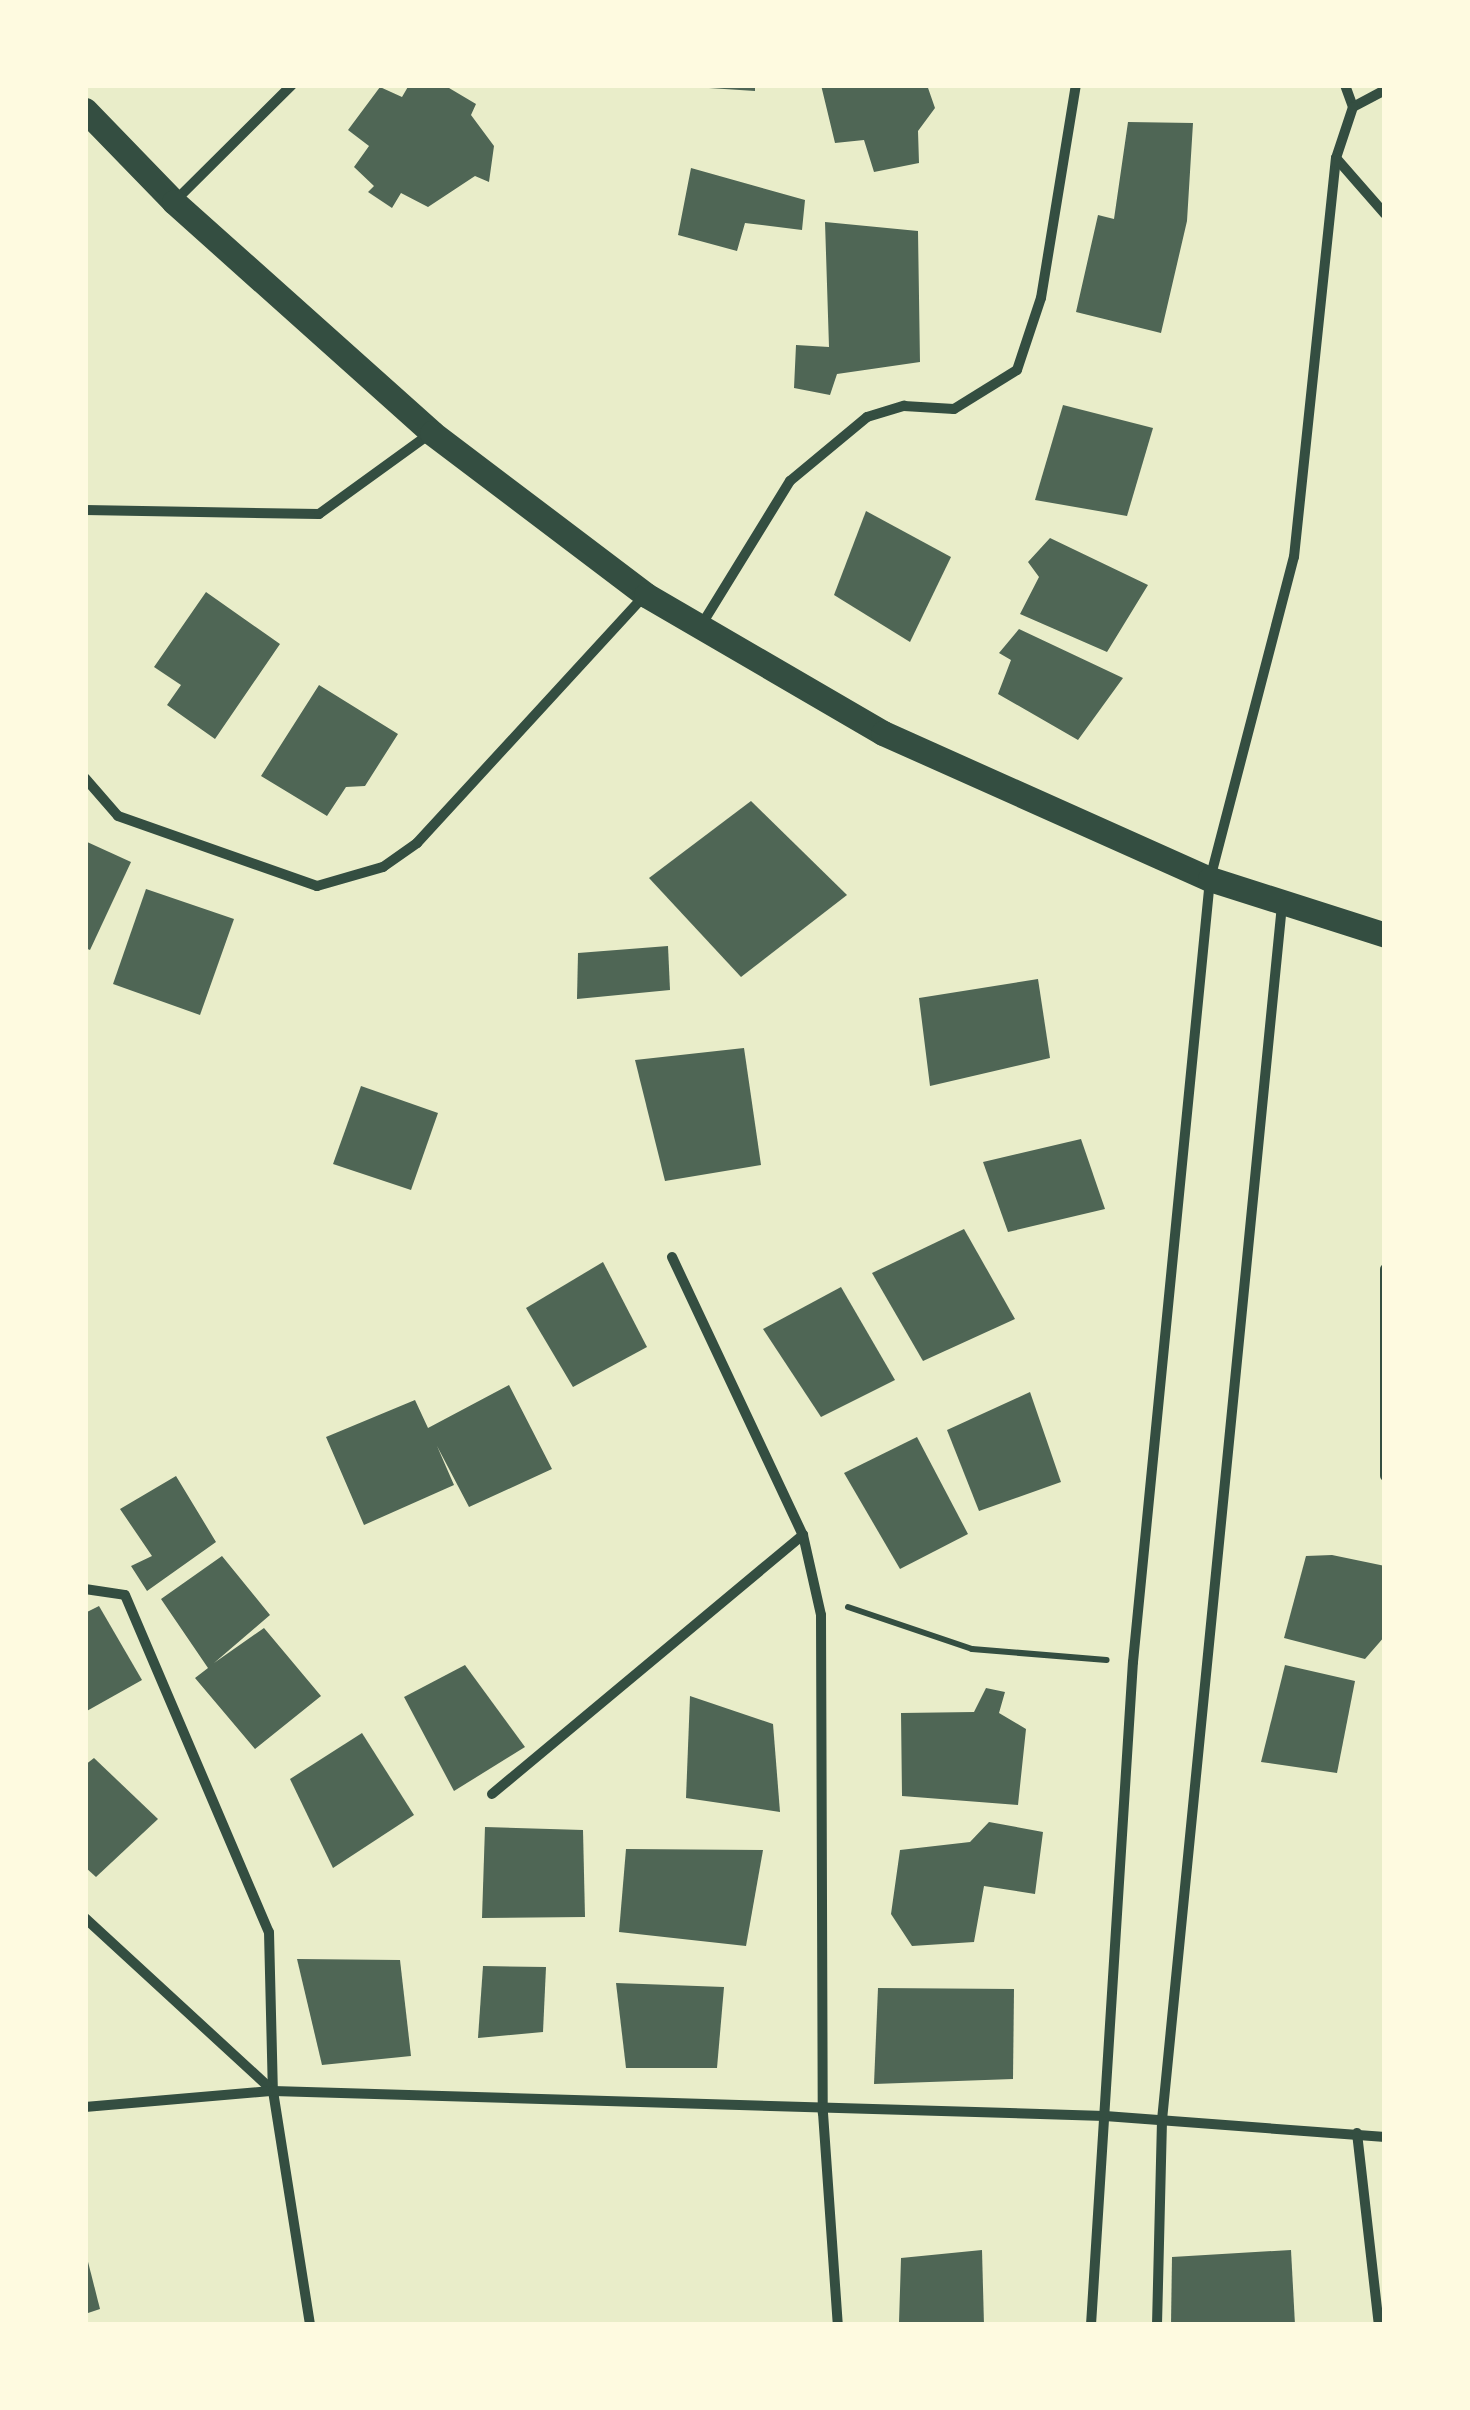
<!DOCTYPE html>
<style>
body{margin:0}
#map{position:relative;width:1470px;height:2410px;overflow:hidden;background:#e9edc9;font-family:"DejaVu Sans",sans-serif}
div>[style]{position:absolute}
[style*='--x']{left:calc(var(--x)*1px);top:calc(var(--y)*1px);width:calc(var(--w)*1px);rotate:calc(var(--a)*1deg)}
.building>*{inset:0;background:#4f6655}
.path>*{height:6px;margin:-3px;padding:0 3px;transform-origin:3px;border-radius:3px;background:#344e41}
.minor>*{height:10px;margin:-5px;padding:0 5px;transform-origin:5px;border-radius:5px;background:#344e41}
.primary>*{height:25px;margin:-12.5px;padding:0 12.5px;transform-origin:12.5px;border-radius:12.5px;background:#344e41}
span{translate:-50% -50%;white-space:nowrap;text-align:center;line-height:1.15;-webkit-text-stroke:8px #fefae0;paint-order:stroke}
.frame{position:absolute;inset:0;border:88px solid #fefae0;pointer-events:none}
</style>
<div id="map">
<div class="building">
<i style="clip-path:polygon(409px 85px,444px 85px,476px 104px,471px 115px,494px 146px,489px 182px,475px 176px,428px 207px,401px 193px,392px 208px,368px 192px,374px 186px,354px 167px,369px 146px,348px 130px,380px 87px,402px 97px)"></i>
<i style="clip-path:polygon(663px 85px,755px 85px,755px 91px)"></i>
<i style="clip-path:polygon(821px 85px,927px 85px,935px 108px,918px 131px,919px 163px,874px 172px,864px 140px,835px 143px)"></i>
<i style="clip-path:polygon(1128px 122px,1193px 123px,1187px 221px,1161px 333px,1076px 312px,1098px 215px,1114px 219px)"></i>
<i style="clip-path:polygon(691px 168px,805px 200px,802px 230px,745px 223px,737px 251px,678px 235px)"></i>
<i style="clip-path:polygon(825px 222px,918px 231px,920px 362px,837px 374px,830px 395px,794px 388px,796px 345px,829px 347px)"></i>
<i style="clip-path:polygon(1063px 405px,1153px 428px,1127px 516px,1035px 500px)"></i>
<i style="clip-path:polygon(866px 511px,951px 557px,910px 642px,834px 595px)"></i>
<i style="clip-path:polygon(1050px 538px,1148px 585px,1107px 652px,1020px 614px,1039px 577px,1028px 562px)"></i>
<i style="clip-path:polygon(206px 592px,280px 644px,215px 739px,167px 705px,181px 685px,154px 667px)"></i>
<i style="clip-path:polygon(1019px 629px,1123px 678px,1078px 740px,998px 694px,1011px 660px,999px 653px)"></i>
<i style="clip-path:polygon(319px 685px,398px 734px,365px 786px,346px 787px,327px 816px,261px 776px)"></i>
<i style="clip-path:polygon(751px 801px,847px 895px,741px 977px,649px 878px)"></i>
<i style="clip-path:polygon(85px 841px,131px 862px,90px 950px,85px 948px)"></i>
<i style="clip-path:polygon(146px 889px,234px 919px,200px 1015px,113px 984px)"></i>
<i style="clip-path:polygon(668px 946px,670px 990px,577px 999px,578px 953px)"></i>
<i style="clip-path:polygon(1038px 979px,1050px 1058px,930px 1086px,919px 998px)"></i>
<i style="clip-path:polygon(744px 1048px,761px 1165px,665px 1181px,635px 1060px)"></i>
<i style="clip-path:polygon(361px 1086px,438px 1113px,411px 1190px,333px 1164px)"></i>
<i style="clip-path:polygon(1081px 1139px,1105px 1209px,1008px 1232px,983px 1162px)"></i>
<i style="clip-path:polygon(964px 1229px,1015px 1319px,923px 1361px,872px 1273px)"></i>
<i style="clip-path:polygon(603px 1262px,647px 1347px,573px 1387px,526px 1308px)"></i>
<i style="clip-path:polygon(841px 1287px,895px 1380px,821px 1417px,763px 1329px)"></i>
<i style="clip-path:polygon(509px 1385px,552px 1469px,469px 1507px,437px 1446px,454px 1485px,364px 1525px,326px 1437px,415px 1400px,428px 1428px)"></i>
<i style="clip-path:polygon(1030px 1392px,1061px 1482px,979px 1511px,947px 1430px)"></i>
<i style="clip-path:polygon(917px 1437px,968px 1534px,900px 1569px,844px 1473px)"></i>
<i style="clip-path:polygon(176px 1476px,216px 1542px,147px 1591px,131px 1566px,152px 1556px,120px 1509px)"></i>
<i style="clip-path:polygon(1332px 1555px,1385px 1566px,1385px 1636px,1365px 1659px,1284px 1638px,1306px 1556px)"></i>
<i style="clip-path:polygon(222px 1556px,270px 1615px,214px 1663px,264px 1628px,321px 1696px,255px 1749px,195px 1678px,208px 1668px,161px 1599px)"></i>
<i style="clip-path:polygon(99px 1606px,142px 1680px,85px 1712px,85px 1613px)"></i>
<i style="clip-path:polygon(465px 1665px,525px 1747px,454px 1791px,404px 1697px)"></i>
<i style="clip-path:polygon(1285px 1665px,1355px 1681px,1337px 1773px,1261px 1762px)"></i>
<i style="clip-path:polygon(986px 1688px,1005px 1692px,999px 1713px,1026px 1729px,1018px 1805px,902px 1796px,901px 1713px,974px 1712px)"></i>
<i style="clip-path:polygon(690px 1696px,773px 1724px,780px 1812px,686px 1798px)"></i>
<i style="clip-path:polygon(362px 1733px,414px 1815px,333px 1868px,290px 1779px)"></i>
<i style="clip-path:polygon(94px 1758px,158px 1819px,96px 1877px,85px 1867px,85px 1765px)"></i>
<i style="clip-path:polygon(989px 1822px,1043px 1832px,1035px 1894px,984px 1886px,974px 1942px,912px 1946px,891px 1914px,900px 1850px,970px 1842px)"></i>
<i style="clip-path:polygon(485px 1827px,583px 1830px,585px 1917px,482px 1918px)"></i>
<i style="clip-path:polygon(626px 1849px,763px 1850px,746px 1946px,619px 1932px)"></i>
<i style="clip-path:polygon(297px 1959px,400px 1960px,411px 2056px,322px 2065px)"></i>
<i style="clip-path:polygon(483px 1966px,546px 1967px,543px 2032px,478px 2038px)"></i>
<i style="clip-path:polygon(616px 1983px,724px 1987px,717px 2068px,626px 2068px)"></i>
<i style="clip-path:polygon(878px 1988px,1014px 1989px,1013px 2079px,874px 2084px)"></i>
<i style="clip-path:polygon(85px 2250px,100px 2309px,85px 2314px)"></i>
<i style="clip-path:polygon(982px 2250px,984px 2325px,899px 2322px,901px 2258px)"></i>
<i style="clip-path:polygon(1291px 2250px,1295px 2325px,1171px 2325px,1172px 2257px)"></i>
</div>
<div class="path">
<i style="--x:848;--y:1607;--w:131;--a:18.7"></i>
<i style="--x:972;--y:1649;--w:135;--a:4.7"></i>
</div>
<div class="minor">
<i style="--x:1345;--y:85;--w:23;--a:70"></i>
<i style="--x:1385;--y:90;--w:36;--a:152"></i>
<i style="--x:1353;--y:107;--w:54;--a:108.4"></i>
<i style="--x:1336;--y:158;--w:74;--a:48.8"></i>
<i style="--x:176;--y:200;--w:163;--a:-44.8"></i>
<i style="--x:85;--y:510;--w:234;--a:1"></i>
<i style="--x:319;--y:514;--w:138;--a:-35.9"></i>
<i style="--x:702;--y:624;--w:168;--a:-58.4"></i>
<i style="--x:790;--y:481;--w:100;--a:-39.7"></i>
<i style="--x:867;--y:417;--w:39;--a:-17"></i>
<i style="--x:904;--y:406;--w:50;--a:3.4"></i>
<i style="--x:954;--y:409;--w:74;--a:-31.8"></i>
<i style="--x:1017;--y:370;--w:76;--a:-71.6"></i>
<i style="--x:1041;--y:298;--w:216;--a:-80.7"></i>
<i style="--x:85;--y:778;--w:50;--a:49"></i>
<i style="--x:118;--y:816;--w:211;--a:19.4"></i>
<i style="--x:317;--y:886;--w:69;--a:-16.1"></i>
<i style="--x:383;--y:867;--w:42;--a:-35.2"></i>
<i style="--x:417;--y:843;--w:337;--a:-47.4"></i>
<i style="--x:672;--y:1257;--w:307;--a:64.8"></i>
<i style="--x:803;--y:1535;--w:82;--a:77.3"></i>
<i style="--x:821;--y:1615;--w:498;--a:89.8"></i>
<i style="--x:823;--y:2113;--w:213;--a:86"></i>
<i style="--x:1385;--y:1269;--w:207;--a:90"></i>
<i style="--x:85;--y:1589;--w:40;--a:8.5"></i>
<i style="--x:125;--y:1595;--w:366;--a:66.9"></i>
<i style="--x:269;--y:1932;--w:159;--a:88.6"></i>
<i style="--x:492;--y:1794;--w:405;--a:-39.8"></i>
<i style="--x:85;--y:1918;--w:255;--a:42.6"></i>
<i style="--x:273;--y:2091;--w:237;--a:81"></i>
<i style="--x:85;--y:2107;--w:189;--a:-4.9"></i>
<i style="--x:273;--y:2091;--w:832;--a:1.72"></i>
<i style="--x:1105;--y:2116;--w:281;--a:4.3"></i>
<i style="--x:1357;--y:2133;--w:193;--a:83.5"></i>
<i style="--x:1091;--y:2325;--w:664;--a:-86.38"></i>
<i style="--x:1133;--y:1662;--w:787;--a:-84.38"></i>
<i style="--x:1210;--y:879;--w:333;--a:-75.4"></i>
<i style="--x:1294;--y:557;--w:401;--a:-84"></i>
<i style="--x:1157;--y:2325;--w:205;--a:-88.6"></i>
<i style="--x:1162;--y:2120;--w:1221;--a:-84.36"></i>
</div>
<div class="primary">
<i style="--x:85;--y:110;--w:128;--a:45.9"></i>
<i style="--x:174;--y:202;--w:346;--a:41.8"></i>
<i style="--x:432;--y:433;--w:268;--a:37.1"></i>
<i style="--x:646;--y:595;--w:274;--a:30.2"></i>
<i style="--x:883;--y:733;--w:358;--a:24.1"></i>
<i style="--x:1210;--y:879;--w:184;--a:17.7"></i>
</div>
<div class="frame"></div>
</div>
